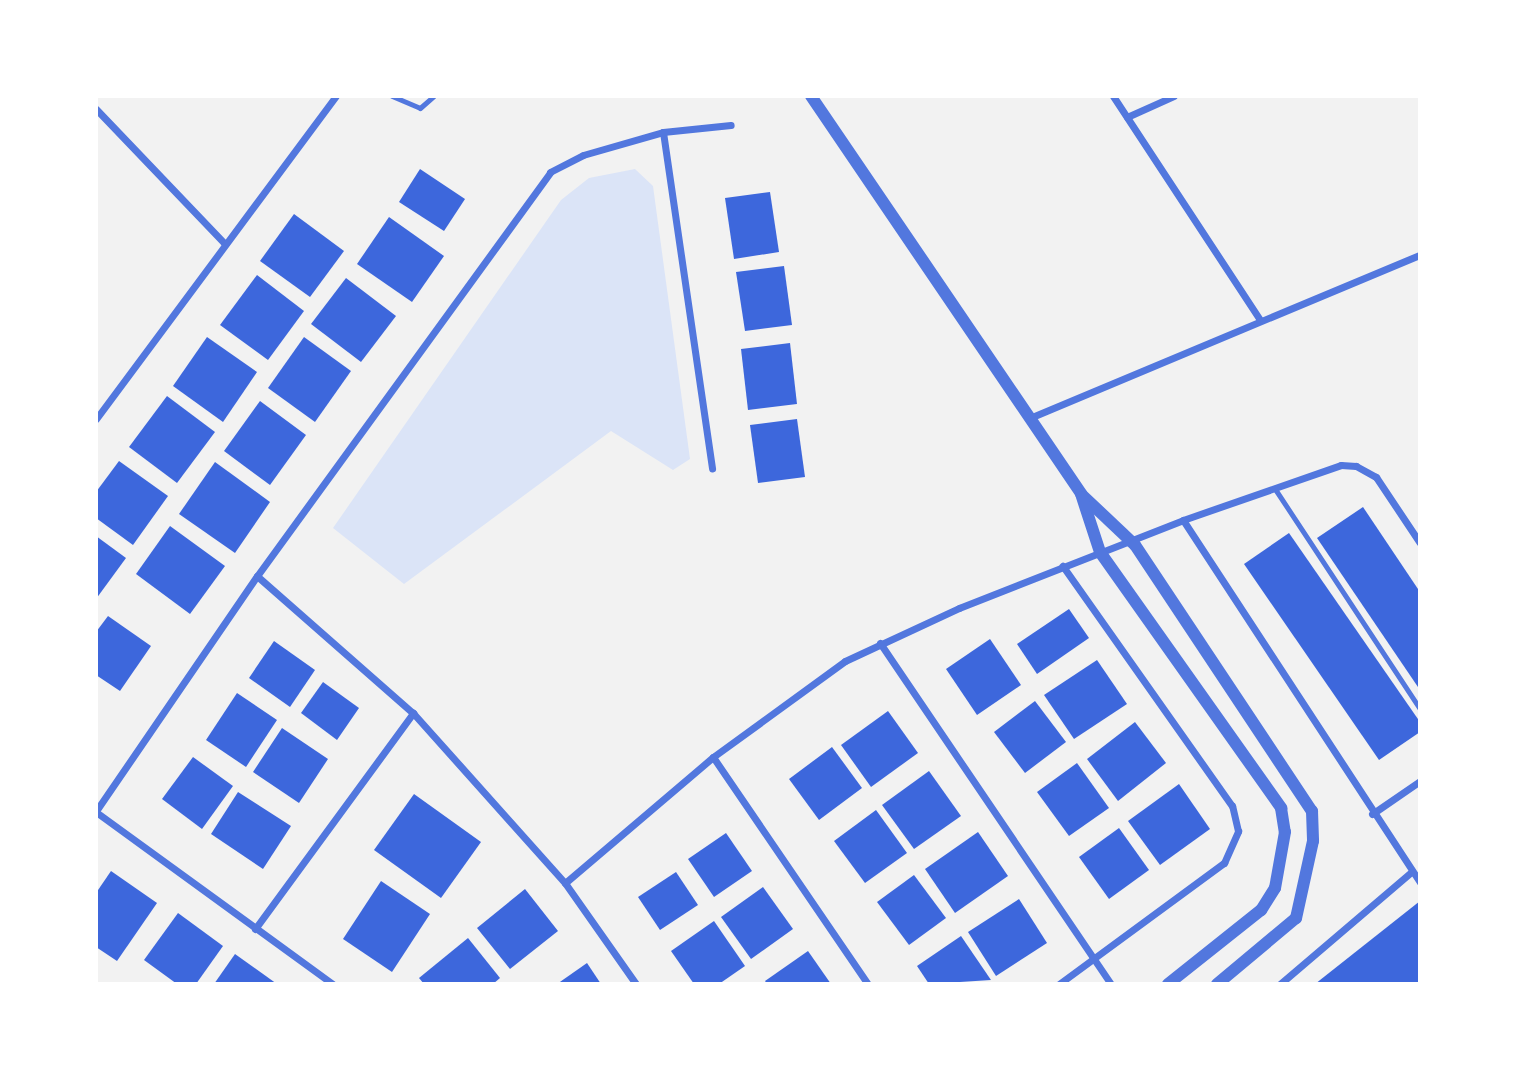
<!DOCTYPE html>
<style>
body{margin:0}
#map{position:relative;width:1516px;height:1080px;overflow:hidden;background:#f2f2f2;font-family:"Golos Text",sans-serif}
div>[style]{position:absolute}
[style*='--x']{left:calc(var(--x)*1px);top:calc(var(--y)*1px);width:calc(var(--w)*1px);rotate:calc(var(--a)*1deg)}
.green>*{inset:0;background:#dbe4f7}
.building>*{inset:0;background:#3d67dc}
.service>*{height:5px;margin:-2.5px;padding:0 2.5px;transform-origin:2.5px;border-radius:2.5px;background:#5277de}
.minor>*{height:7px;margin:-3.5px;padding:0 3.5px;transform-origin:3.5px;border-radius:3.5px;background:#5277de}
.tertiary>*{height:12px;margin:-6px;padding:0 6px;transform-origin:6px;border-radius:6px;background:#5277de}
span{translate:-50% -50%;white-space:nowrap;text-align:center;line-height:1.15;-webkit-text-stroke:7px #fff;paint-order:stroke}
.frame{position:absolute;inset:0;border:98px solid #fff;pointer-events:none}
</style>
<div id="map">
<div class="green">
<i style="clip-path:polygon(635px 169px,653px 186px,690px 459px,673px 470px,611px 431px,404px 584px,333px 528px,561px 200px,589px 178px)"></i>
</div>
<div class="building">
<i style="clip-path:polygon(420px 169px,465px 199px,444px 231px,399px 202px)"></i>
<i style="clip-path:polygon(770px 192px,779px 252px,734px 259px,725px 198px)"></i>
<i style="clip-path:polygon(294px 214px,344px 251px,310px 297px,260px 261px)"></i>
<i style="clip-path:polygon(389px 217px,444px 256px,412px 302px,357px 264px)"></i>
<i style="clip-path:polygon(784px 266px,792px 325px,745px 331px,736px 272px)"></i>
<i style="clip-path:polygon(257px 275px,304px 311px,268px 360px,220px 325px)"></i>
<i style="clip-path:polygon(346px 278px,396px 316px,361px 362px,311px 324px)"></i>
<i style="clip-path:polygon(207px 337px,257px 372px,223px 422px,173px 386px)"></i>
<i style="clip-path:polygon(304px 337px,351px 371px,315px 422px,268px 388px)"></i>
<i style="clip-path:polygon(790px 343px,797px 404px,748px 410px,741px 349px)"></i>
<i style="clip-path:polygon(167px 396px,215px 432px,177px 483px,129px 447px)"></i>
<i style="clip-path:polygon(260px 401px,306px 435px,270px 485px,224px 451px)"></i>
<i style="clip-path:polygon(797px 419px,805px 477px,758px 483px,750px 425px)"></i>
<i style="clip-path:polygon(119px 461px,168px 496px,133px 545px,96px 518px,96px 492px)"></i>
<i style="clip-path:polygon(215px 462px,270px 502px,235px 553px,179px 514px)"></i>
<i style="clip-path:polygon(1363px 507px,1420px 592px,1420px 690px,1317px 538px)"></i>
<i style="clip-path:polygon(170px 526px,225px 566px,190px 614px,136px 574px)"></i>
<i style="clip-path:polygon(1289px 533px,1420px 722px,1420px 732px,1379px 760px,1244px 564px)"></i>
<i style="clip-path:polygon(96px 536px,126px 558px,96px 599px)"></i>
<i style="clip-path:polygon(1069px 609px,1089px 638px,1037px 674px,1017px 644px)"></i>
<i style="clip-path:polygon(108px 616px,151px 646px,120px 691px,96px 675px,96px 632px)"></i>
<i style="clip-path:polygon(990px 639px,1021px 685px,977px 715px,946px 669px)"></i>
<i style="clip-path:polygon(274px 641px,315px 670px,290px 707px,249px 678px)"></i>
<i style="clip-path:polygon(1097px 660px,1127px 704px,1074px 739px,1044px 695px)"></i>
<i style="clip-path:polygon(323px 682px,359px 708px,337px 740px,301px 713px)"></i>
<i style="clip-path:polygon(237px 693px,277px 720px,246px 767px,206px 740px)"></i>
<i style="clip-path:polygon(1035px 701px,1066px 742px,1025px 773px,994px 732px)"></i>
<i style="clip-path:polygon(888px 711px,918px 753px,871px 787px,841px 745px)"></i>
<i style="clip-path:polygon(1135px 722px,1166px 763px,1118px 801px,1087px 759px)"></i>
<i style="clip-path:polygon(282px 728px,328px 759px,299px 803px,253px 772px)"></i>
<i style="clip-path:polygon(832px 747px,862px 788px,819px 820px,789px 779px)"></i>
<i style="clip-path:polygon(193px 757px,233px 786px,202px 829px,162px 799px)"></i>
<i style="clip-path:polygon(1077px 763px,1109px 808px,1069px 836px,1037px 792px)"></i>
<i style="clip-path:polygon(929px 771px,961px 816px,914px 849px,882px 805px)"></i>
<i style="clip-path:polygon(1179px 784px,1210px 829px,1160px 865px,1128px 821px)"></i>
<i style="clip-path:polygon(238px 792px,291px 826px,263px 869px,211px 834px)"></i>
<i style="clip-path:polygon(414px 794px,481px 842px,441px 898px,374px 850px)"></i>
<i style="clip-path:polygon(876px 810px,907px 853px,865px 883px,834px 841px)"></i>
<i style="clip-path:polygon(1119px 828px,1149px 870px,1109px 899px,1079px 857px)"></i>
<i style="clip-path:polygon(978px 832px,1008px 876px,955px 913px,925px 869px)"></i>
<i style="clip-path:polygon(726px 833px,752px 871px,714px 897px,688px 859px)"></i>
<i style="clip-path:polygon(111px 871px,157px 903px,117px 961px,96px 947px,96px 893px)"></i>
<i style="clip-path:polygon(676px 872px,698px 905px,660px 930px,638px 897px)"></i>
<i style="clip-path:polygon(914px 875px,946px 918px,909px 945px,877px 902px)"></i>
<i style="clip-path:polygon(381px 881px,430px 914px,392px 972px,343px 939px)"></i>
<i style="clip-path:polygon(763px 887px,793px 929px,751px 959px,721px 917px)"></i>
<i style="clip-path:polygon(525px 889px,558px 931px,510px 969px,477px 928px)"></i>
<i style="clip-path:polygon(1019px 899px,1047px 943px,996px 976px,968px 932px)"></i>
<i style="clip-path:polygon(1420px 901px,1420px 984px,1315px 984px)"></i>
<i style="clip-path:polygon(178px 913px,223px 946px,196px 984px,177px 984px,144px 960px)"></i>
<i style="clip-path:polygon(714px 921px,745px 966px,719px 984px,694px 984px,671px 951px)"></i>
<i style="clip-path:polygon(961px 936px,991px 980px,929px 984px,917px 966px)"></i>
<i style="clip-path:polygon(468px 938px,500px 978px,493px 984px,424px 984px,419px 978px)"></i>
<i style="clip-path:polygon(808px 951px,831px 984px,767px 984px,765px 981px)"></i>
<i style="clip-path:polygon(235px 954px,277px 984px,214px 984px)"></i>
<i style="clip-path:polygon(587px 963px,601px 984px,557px 984px)"></i>
</div>
<div class="service">
<i style="--x:392;--y:96;--w:30;--a:23"></i>
<i style="--x:420;--y:108;--w:18;--a:-41"></i>
<i style="--x:1275;--y:489;--w:263;--a:56.6"></i>
</div>
<div class="minor">
<i style="--x:1113;--y:96;--w:266;--a:56.7"></i>
<i style="--x:96;--y:109;--w:187;--a:46.3"></i>
<i style="--x:1127;--y:117;--w:51;--a:-24.1"></i>
<i style="--x:663;--y:132;--w:340;--a:81.7"></i>
<i style="--x:1032;--y:417;--w:420;--a:-22.7"></i>
<i style="--x:96;--y:419;--w:402;--a:-53.4"></i>
<i style="--x:1183;--y:520;--w:167;--a:-19.2"></i>
<i style="--x:1341;--y:465;--w:15;--a:4"></i>
<i style="--x:1356;--y:466;--w:23;--a:29"></i>
<i style="--x:1376;--y:477;--w:79;--a:56.3"></i>
<i style="--x:257;--y:576;--w:208;--a:41.3"></i>
<i style="--x:413;--y:713;--w:228;--a:48.2"></i>
<i style="--x:565;--y:883;--w:123;--a:54.9"></i>
<i style="--x:880;--y:643;--w:412;--a:55.9"></i>
<i style="--x:713;--y:757;--w:275;--a:55.7"></i>
<i style="--x:96;--y:811;--w:285;--a:-55.6"></i>
<i style="--x:257;--y:576;--w:499;--a:-54"></i>
<i style="--x:550;--y:172;--w:37;--a:-27"></i>
<i style="--x:583;--y:155;--w:83;--a:-16"></i>
<i style="--x:663;--y:132;--w:68;--a:-5.9"></i>
<i style="--x:96;--y:812;--w:293;--a:36"></i>
<i style="--x:1372;--y:814;--w:58;--a:-34.5"></i>
<i style="--x:565;--y:883;--w:194;--a:-40.4"></i>
<i style="--x:713;--y:757;--w:163;--a:-36"></i>
<i style="--x:845;--y:661;--w:126;--a:-24.9"></i>
<i style="--x:959;--y:608;--w:241;--a:-21.4"></i>
<i style="--x:1183;--y:520;--w:433;--a:56.8"></i>
<i style="--x:255;--y:929;--w:268;--a:-53.8"></i>
<i style="--x:1059;--y:984;--w:205;--a:-36.3"></i>
<i style="--x:1224;--y:863;--w:35;--a:-66"></i>
<i style="--x:1238;--y:831;--w:26;--a:-103"></i>
<i style="--x:1232;--y:806;--w:294;--a:-125.2"></i>
<i style="--x:1280;--y:984;--w:172;--a:-40.5"></i>
</div>
<div class="tertiary">
<i style="--x:811;--y:96;--w:481;--a:55.8"></i>
<i style="--x:1081;--y:494;--w:74;--a:43.4"></i>
<i style="--x:1135;--y:545;--w:320;--a:56.4"></i>
<i style="--x:1312;--y:811;--w:30;--a:88"></i>
<i style="--x:1313;--y:841;--w:79;--a:102.4"></i>
<i style="--x:1296;--y:918;--w:103;--a:140.1"></i>
<i style="--x:1082;--y:497;--w:58;--a:71.9"></i>
<i style="--x:1100;--y:552;--w:314;--a:54.7"></i>
<i style="--x:1281;--y:808;--w:24;--a:81"></i>
<i style="--x:1285;--y:832;--w:57;--a:100.1"></i>
<i style="--x:1275;--y:888;--w:26;--a:122"></i>
<i style="--x:1261;--y:910;--w:119;--a:141.5"></i>
</div>
<div class="frame"></div>
</div>
